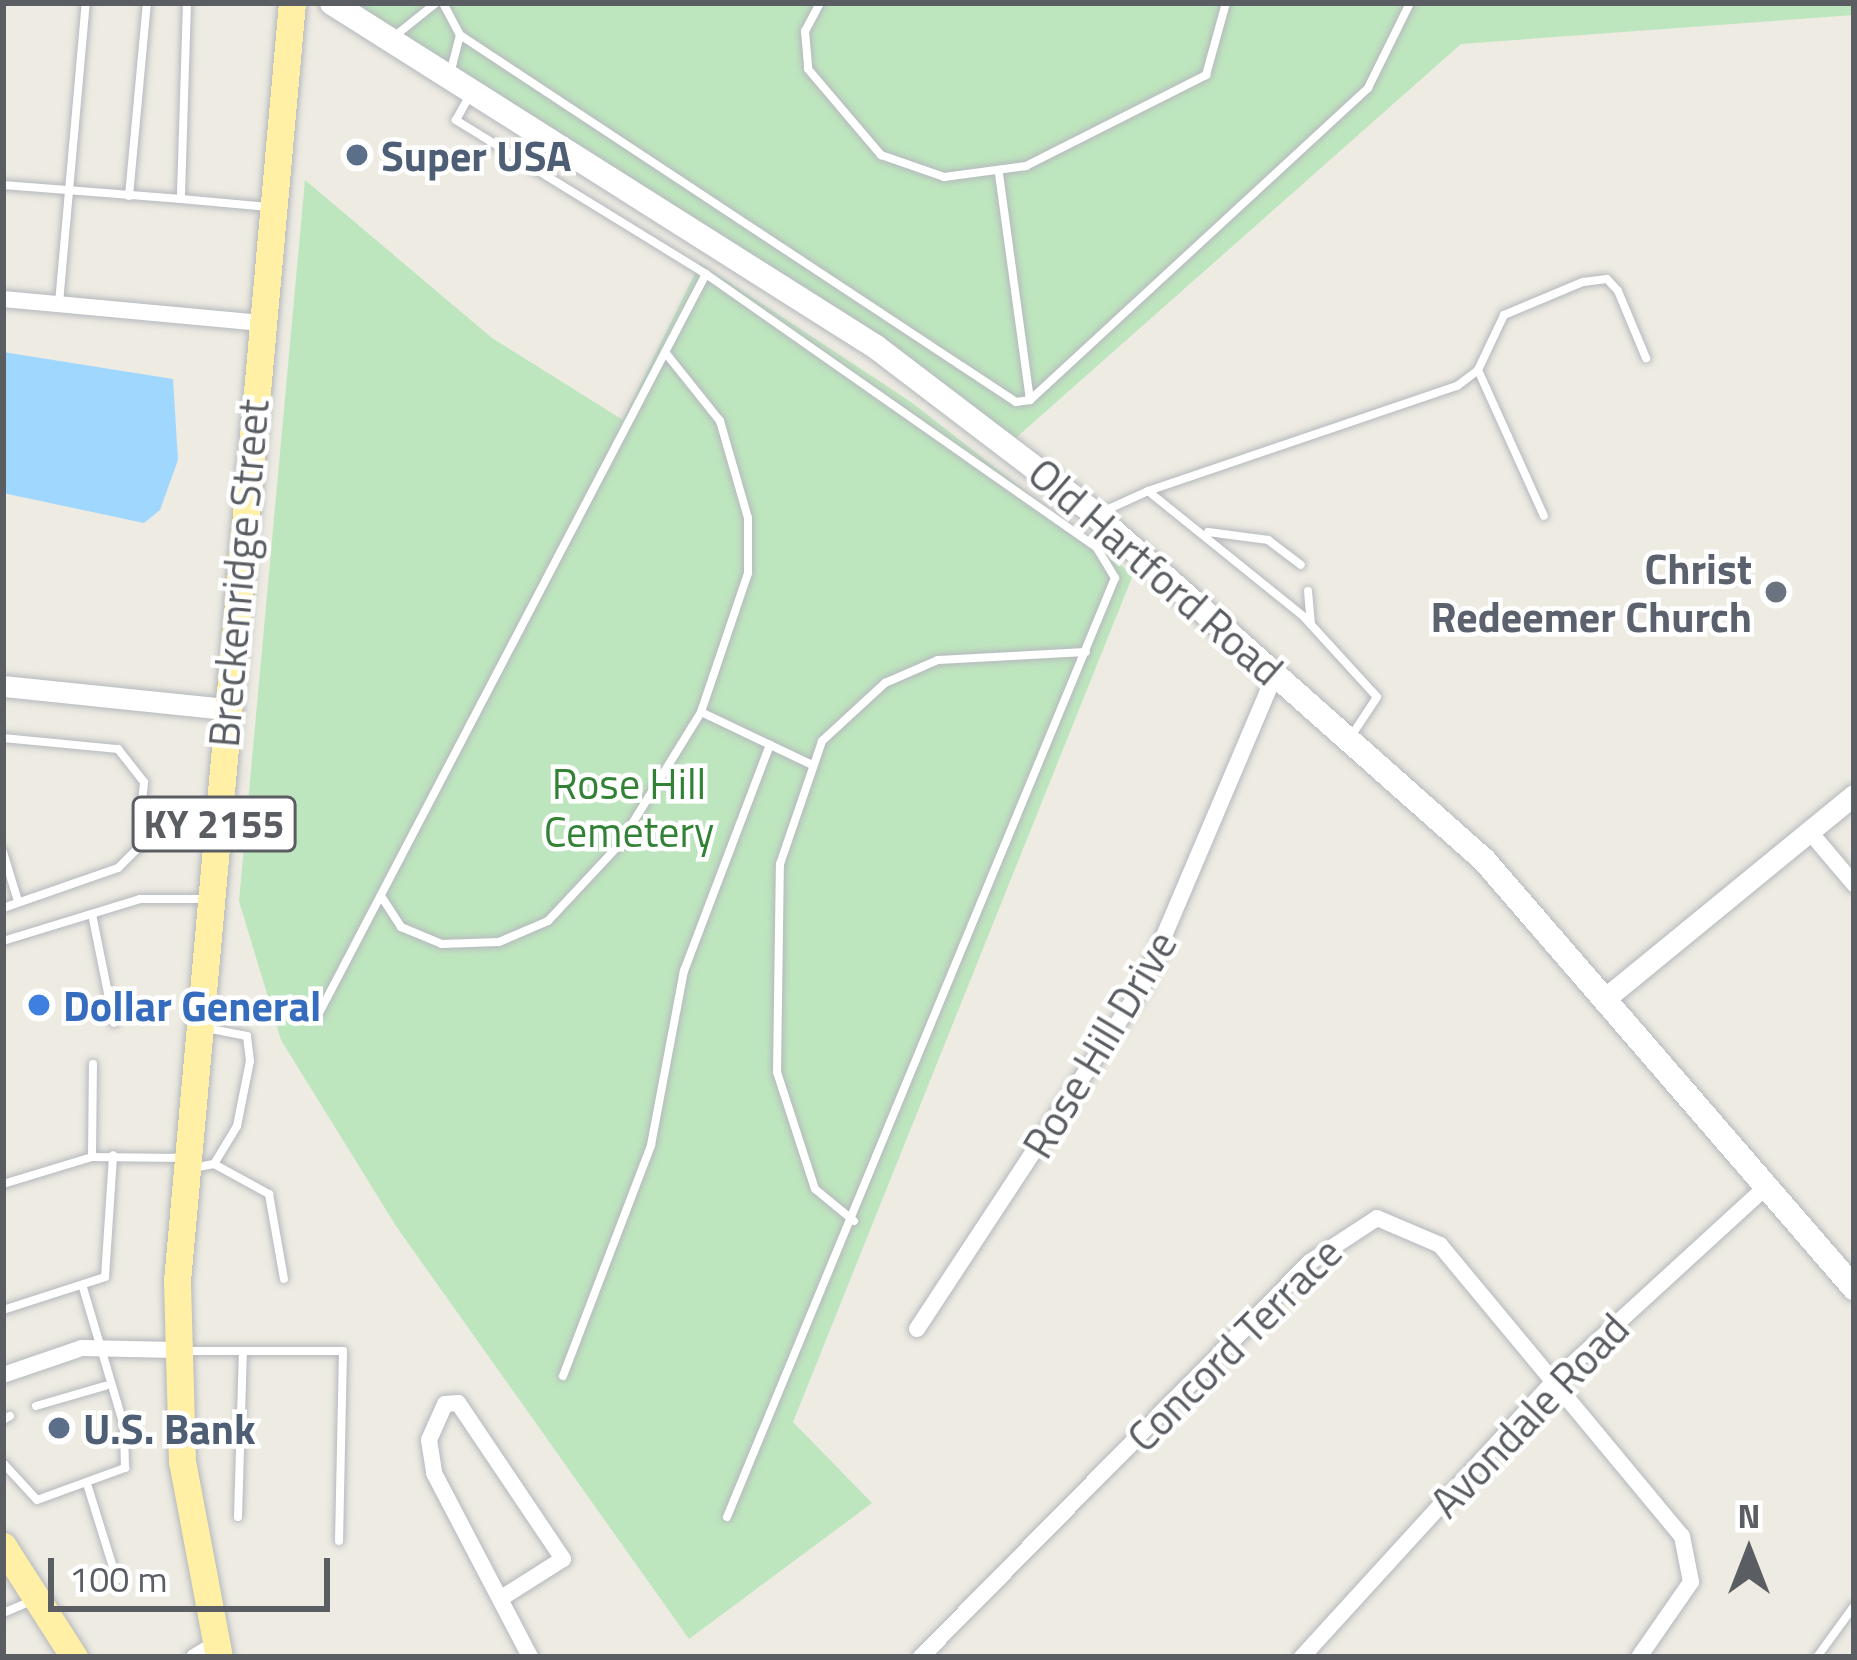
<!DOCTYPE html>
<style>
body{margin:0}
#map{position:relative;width:1857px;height:1660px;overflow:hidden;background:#edebe2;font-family:"Titillium Web",sans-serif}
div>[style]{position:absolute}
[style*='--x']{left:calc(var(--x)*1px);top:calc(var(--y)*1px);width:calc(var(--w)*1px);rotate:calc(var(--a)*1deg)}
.green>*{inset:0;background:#bee6be}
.water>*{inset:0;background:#a0d7ff}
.roads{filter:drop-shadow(0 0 3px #b5b8bd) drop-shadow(0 0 3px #b5b8bd)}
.service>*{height:8px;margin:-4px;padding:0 4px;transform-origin:4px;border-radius:4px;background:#fff}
.minor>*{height:16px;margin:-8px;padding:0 8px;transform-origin:8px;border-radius:8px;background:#fff}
.tertiary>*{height:21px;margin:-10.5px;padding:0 10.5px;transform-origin:10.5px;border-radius:10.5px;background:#fff}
.secondary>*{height:24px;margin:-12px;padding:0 12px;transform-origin:12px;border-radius:12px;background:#fff}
.primary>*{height:27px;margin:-13.5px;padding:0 13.5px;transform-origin:13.5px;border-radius:13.5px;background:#fff0a5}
.dots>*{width:33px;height:33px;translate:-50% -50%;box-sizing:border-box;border:6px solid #fff;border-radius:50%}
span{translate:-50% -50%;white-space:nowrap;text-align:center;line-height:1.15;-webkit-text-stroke:9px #fff;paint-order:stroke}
.shield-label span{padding:3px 9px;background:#fff;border:3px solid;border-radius:9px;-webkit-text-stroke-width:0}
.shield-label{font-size:39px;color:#5a5e63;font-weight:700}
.service-label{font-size:42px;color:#4e5e75;font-weight:700}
.left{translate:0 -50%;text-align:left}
.worship-label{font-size:42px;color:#5b616d;font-weight:700}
.right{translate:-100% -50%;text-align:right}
.street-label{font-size:42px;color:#5a5e63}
.park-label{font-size:42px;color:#328235}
.shop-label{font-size:42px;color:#366cbe;font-weight:700}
.frame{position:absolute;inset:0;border:6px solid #5a5e63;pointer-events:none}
.north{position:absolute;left:1689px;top:1492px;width:120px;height:120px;-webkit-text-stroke:9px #fff;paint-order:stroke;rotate:0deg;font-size:33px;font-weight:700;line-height:48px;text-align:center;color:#5a5e63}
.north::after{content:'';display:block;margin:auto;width:42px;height:54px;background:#5a5e63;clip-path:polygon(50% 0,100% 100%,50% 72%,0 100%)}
.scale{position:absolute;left:48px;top:1558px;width:282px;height:54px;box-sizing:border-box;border:6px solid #5a5e63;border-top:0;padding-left:15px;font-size:36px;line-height:42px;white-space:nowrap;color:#5a5e63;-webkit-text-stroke:9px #fff;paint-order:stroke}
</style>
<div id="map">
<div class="green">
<i style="clip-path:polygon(332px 3px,1854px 3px,1854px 15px,1461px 44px,1009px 444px)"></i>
<i style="clip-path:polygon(305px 180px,492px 338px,623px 420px,700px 263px,911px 402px,1133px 575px,793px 1422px,872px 1503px,689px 1639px,396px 1226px,281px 1040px,239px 901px)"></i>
</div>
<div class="water">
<i style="clip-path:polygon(3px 352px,173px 379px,178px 460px,160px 510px,144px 523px,3px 493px)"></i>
</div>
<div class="roads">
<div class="service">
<i style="--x:187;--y:3;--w:196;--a:91.8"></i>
<i style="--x:181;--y:199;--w:88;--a:5.2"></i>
<i style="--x:443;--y:3;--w:36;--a:62"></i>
<i style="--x:460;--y:35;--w:40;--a:104.4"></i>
<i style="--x:820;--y:3;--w:32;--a:118"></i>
<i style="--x:805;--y:31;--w:38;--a:85"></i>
<i style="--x:808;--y:69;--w:113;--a:49.7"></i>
<i style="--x:881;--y:155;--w:67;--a:19.2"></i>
<i style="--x:944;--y:177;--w:83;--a:-7.6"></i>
<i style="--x:1026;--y:166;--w:202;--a:-26.8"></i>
<i style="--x:1206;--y:75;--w:75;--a:-74.5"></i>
<i style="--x:396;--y:35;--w:51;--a:-38.7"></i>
<i style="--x:460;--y:35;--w:666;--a:33.43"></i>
<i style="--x:1016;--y:402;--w:14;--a:-8"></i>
<i style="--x:1030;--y:400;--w:228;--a:-97.8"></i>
<i style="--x:3;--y:185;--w:179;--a:4.5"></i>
<i style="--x:129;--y:196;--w:194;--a:-84.7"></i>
<i style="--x:706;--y:274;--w:477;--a:35"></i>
<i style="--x:1097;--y:548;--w:35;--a:59"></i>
<i style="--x:1115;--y:578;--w:1016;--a:112.45"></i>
<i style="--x:59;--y:303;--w:301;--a:-84.9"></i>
<i style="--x:1478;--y:370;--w:160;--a:65.7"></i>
<i style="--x:1030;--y:400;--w:460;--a:-42.7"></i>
<i style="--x:1368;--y:88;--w:95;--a:-63.7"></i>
<i style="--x:1148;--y:491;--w:326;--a:-18.8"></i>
<i style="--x:1457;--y:386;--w:26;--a:-37"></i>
<i style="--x:1478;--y:370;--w:61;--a:-64.7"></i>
<i style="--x:1504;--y:315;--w:86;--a:-22.7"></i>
<i style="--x:1583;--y:282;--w:24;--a:-7"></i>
<i style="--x:1607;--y:279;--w:16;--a:47"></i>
<i style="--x:1618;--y:291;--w:73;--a:67.3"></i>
<i style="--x:1102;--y:512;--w:51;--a:-24.5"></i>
<i style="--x:1148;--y:491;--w:201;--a:38.9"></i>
<i style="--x:1304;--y:617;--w:108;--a:47.6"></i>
<i style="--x:1377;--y:697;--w:49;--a:123.4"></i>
<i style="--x:1208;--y:532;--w:61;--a:7.6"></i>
<i style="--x:1268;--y:540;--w:41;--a:37.1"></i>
<i style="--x:1308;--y:591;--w:33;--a:85"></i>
<i style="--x:701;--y:712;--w:123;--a:25.5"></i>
<i style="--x:3;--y:738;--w:116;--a:5.5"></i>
<i style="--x:118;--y:749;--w:42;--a:51.8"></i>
<i style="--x:144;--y:782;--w:66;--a:95.2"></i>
<i style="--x:138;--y:848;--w:28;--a:135"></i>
<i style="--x:118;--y:868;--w:122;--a:160.8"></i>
<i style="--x:3;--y:852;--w:51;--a:73"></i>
<i style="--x:381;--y:896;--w:37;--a:57"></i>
<i style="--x:401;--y:927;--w:44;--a:22.5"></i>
<i style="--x:442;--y:944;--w:57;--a:-2"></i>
<i style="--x:499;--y:942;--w:53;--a:-23.2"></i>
<i style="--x:548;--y:921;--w:104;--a:-46.9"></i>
<i style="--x:619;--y:845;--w:156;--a:-58.3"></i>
<i style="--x:701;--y:712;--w:147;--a:-71.3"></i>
<i style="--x:748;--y:573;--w:55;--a:-90"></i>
<i style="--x:748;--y:518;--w:101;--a:-106.1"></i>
<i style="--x:720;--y:421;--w:88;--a:-128.6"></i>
<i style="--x:92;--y:914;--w:111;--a:78.6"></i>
<i style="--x:3;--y:941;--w:143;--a:-17"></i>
<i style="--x:140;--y:899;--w:65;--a:0"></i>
<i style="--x:317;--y:1017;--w:839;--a:-62.37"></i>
<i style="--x:706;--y:274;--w:294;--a:-148.4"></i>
<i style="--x:456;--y:120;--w:31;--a:-61"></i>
<i style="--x:92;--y:1157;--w:93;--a:-89.4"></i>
<i style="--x:214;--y:1164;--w:63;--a:28.6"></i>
<i style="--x:269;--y:1194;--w:86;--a:80"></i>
<i style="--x:193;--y:1168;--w:21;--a:-11"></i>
<i style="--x:214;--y:1164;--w:44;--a:-58.8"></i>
<i style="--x:237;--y:1126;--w:66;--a:-78.7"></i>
<i style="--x:250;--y:1061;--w:25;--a:-97"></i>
<i style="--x:247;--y:1036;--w:43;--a:-169.2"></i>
<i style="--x:3;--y:1184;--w:93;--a:-16.9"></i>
<i style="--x:92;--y:1157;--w:91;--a:0.6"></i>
<i style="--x:854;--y:1221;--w:50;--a:-140.6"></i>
<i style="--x:815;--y:1189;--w:123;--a:-108"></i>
<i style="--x:777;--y:1072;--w:208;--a:-89.2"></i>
<i style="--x:780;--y:864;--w:130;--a:-71.1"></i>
<i style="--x:822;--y:741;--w:86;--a:-42.6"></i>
<i style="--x:885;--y:683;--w:58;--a:-23.5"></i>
<i style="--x:938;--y:660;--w:148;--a:-3.1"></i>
<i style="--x:3;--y:1310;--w:107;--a:-17.9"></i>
<i style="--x:105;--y:1277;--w:122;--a:-86.2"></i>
<i style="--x:183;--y:1351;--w:160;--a:0"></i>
<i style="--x:343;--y:1351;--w:190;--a:91.2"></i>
<i style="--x:563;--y:1376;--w:247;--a:-69.1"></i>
<i style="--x:651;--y:1145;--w:177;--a:-79.3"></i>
<i style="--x:684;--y:971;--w:242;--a:-69.2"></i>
<i style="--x:36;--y:1406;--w:72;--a:-16.2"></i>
<i style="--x:3;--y:1420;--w:8;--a:-30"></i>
<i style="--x:3;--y:1463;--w:50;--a:47.4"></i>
<i style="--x:37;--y:1500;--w:94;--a:-20"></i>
<i style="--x:125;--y:1468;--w:42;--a:-91.4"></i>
<i style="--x:124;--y:1426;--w:144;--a:-106.5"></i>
<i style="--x:88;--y:1487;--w:97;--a:72.7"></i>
<i style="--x:238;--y:1517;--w:166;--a:-88.3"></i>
<i style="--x:3;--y:1613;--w:28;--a:-23"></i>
<i style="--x:1817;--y:1657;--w:63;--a:-54"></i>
</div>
<div class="minor">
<i style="--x:3;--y:299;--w:260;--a:5.3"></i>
<i style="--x:1809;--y:831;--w:70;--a:49.7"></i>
<i style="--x:917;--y:1329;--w:414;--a:-56.7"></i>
<i style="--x:1144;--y:983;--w:336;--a:-67"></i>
<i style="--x:3;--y:1375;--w:83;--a:-18.9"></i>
<i style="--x:82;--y:1348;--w:94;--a:1.2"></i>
<i style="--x:503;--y:1597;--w:71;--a:-32.3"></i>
<i style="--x:563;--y:1559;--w:188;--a:-123.9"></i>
<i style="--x:458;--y:1403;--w:13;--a:176"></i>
<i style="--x:445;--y:1404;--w:39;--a:114"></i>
<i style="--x:429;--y:1440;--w:33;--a:81"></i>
<i style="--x:434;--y:1473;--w:208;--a:62.4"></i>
<i style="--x:194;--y:1657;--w:26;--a:-31"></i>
<i style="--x:921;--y:1657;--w:554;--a:-45.44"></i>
<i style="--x:1310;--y:1262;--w:80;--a:-33.3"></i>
<i style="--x:1377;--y:1218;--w:69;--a:23.2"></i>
<i style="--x:1440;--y:1245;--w:378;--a:50.3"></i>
<i style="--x:1682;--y:1536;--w:47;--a:78.9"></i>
<i style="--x:1691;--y:1582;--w:91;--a:124.7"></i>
<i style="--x:1302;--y:1657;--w:372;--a:-47.6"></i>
<i style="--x:1553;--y:1382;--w:292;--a:-42.5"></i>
</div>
<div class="tertiary">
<i style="--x:3;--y:686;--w:223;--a:5.9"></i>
<i style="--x:1607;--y:997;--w:319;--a:-39.3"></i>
</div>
<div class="secondary">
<i style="--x:332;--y:3;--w:644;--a:32.31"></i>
<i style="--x:876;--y:347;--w:263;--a:37.3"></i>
<i style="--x:1085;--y:506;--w:533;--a:41.58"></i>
<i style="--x:1484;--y:860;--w:566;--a:49.16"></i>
</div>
<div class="primary">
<i style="--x:3;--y:1546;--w:132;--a:57.4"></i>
<i style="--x:219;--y:1657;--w:199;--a:-100.7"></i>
<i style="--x:182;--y:1461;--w:180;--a:-91.6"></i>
<i style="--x:177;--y:1281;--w:1283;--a:-84.86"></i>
</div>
</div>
<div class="dots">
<i style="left:357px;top:155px;background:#5c6f8a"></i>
<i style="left:1776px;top:592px;background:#6b7280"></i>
<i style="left:39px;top:1005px;background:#3f7fe0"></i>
<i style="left:59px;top:1428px;background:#5c6f8a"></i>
</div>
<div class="shield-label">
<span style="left:214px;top:824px">KY 2155</span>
</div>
<div class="service-label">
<span class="left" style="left:381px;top:155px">Super USA</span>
<span class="left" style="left:83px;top:1428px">U.S. Bank</span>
</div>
<div class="worship-label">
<span class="right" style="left:1752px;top:592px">Christ<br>Redeemer Church</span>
</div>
<div class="street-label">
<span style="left:1156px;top:571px;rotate:41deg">Old Hartford Road</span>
<span style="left:238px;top:573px;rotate:-85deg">Breckenridge Street</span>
<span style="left:1099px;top:1044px;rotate:-59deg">Rose Hill Drive</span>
<span style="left:1234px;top:1344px;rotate:-45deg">Concord Terrace</span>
<span style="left:1529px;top:1415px;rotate:-46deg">Avondale Road</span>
</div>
<div class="park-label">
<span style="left:629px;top:807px">Rose Hill<br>Cemetery</span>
</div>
<div class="shop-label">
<span class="left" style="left:63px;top:1005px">Dollar General</span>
</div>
<div class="frame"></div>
<div class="north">N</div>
<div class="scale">100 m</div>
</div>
